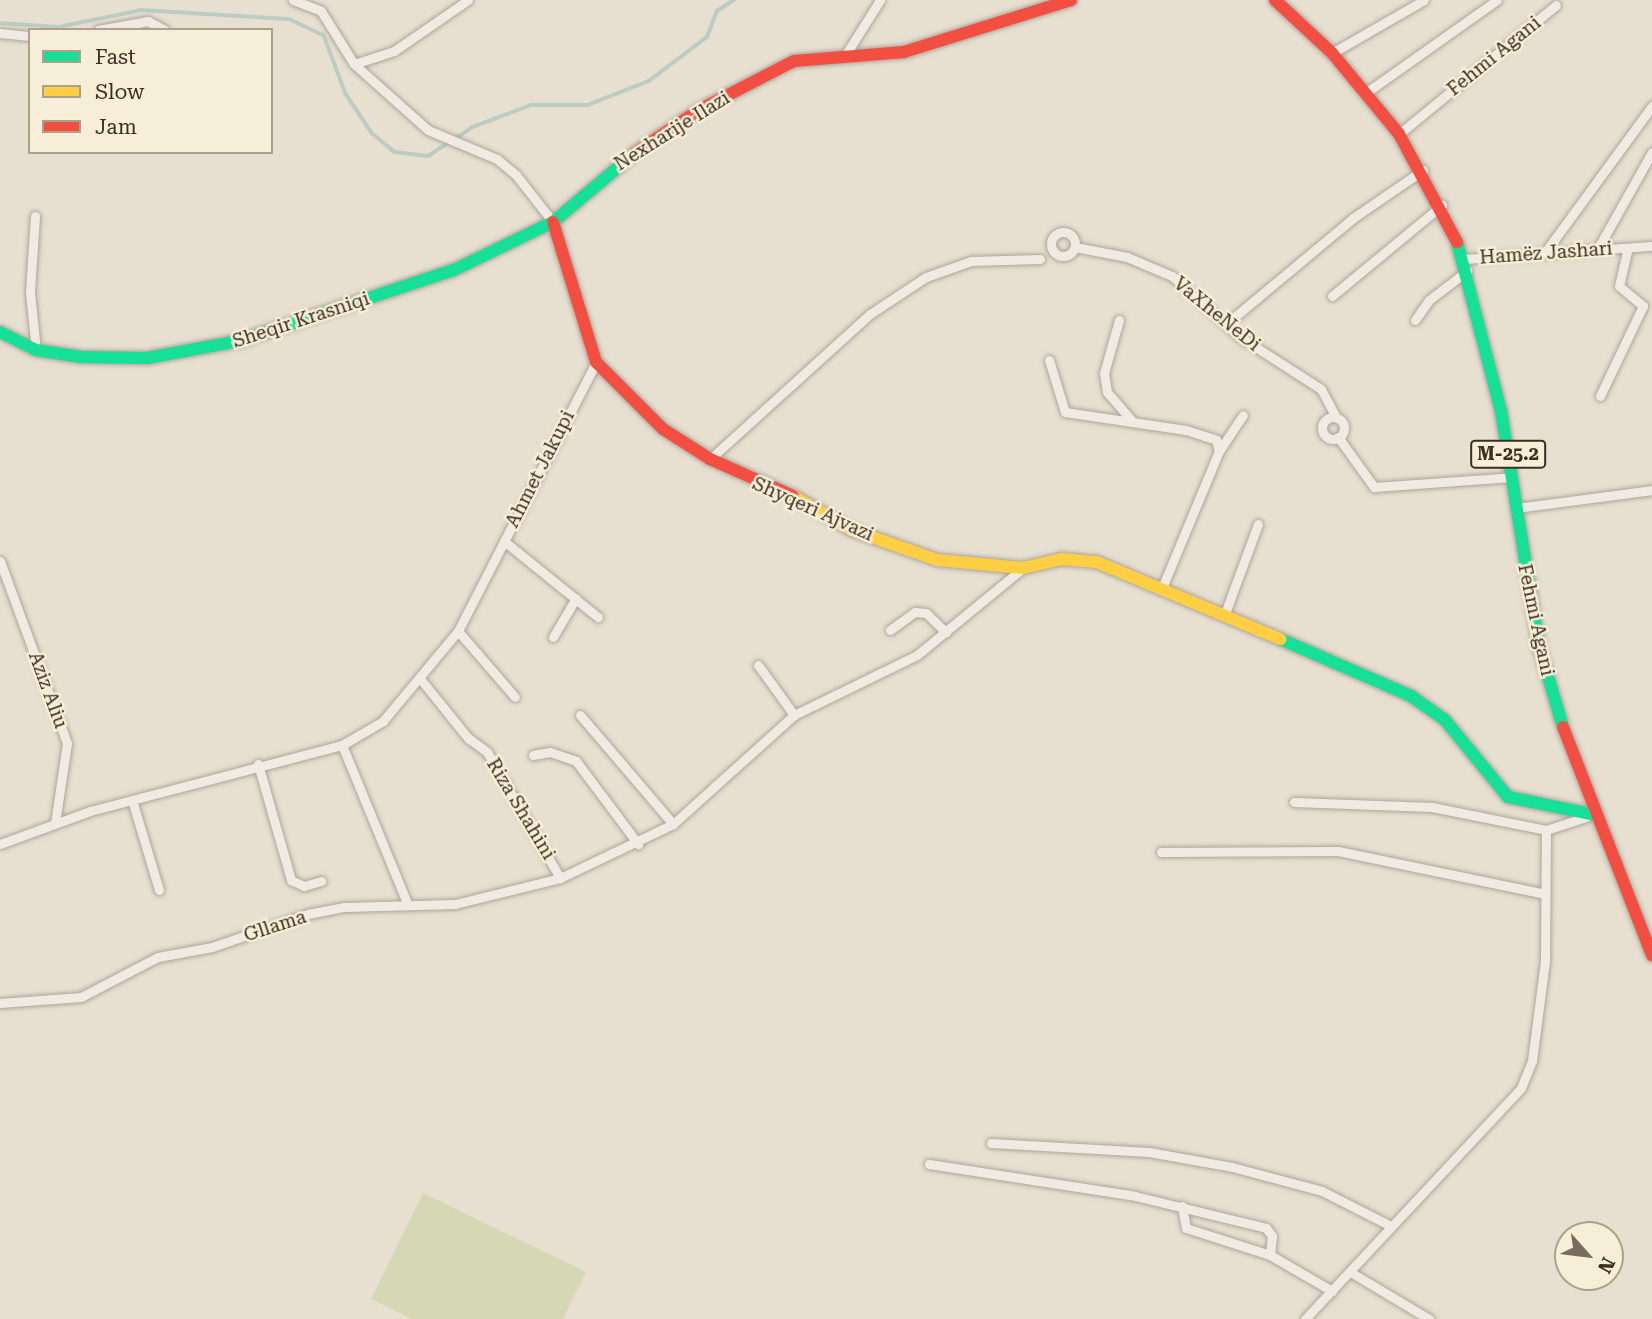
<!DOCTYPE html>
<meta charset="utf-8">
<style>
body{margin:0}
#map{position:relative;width:1652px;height:1319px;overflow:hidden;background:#e7e0d1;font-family:"Roboto Serif",serif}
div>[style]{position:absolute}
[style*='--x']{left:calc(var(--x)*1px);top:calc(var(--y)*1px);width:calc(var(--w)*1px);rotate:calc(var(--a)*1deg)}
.green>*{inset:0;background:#d6d7b3}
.stream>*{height:3.5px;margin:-1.75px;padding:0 1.75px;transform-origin:1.75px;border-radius:1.75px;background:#bcccc2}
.roads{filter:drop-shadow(0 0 2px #ada599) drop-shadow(0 0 2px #ada599)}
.street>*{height:9px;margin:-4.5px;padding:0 4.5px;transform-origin:4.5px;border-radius:4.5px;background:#efebe3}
.street>.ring{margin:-4.5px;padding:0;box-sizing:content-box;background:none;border:9px solid #efebe3;border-radius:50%}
.fast>*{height:12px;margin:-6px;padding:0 6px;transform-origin:6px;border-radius:6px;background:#16e098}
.slow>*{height:12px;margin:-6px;padding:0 6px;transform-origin:6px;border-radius:6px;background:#ffcf43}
.jam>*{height:12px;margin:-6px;padding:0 6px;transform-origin:6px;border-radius:6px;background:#f24e42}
span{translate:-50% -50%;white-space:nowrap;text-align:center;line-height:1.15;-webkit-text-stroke:5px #f7eed8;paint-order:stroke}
.shield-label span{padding:2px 5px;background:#f7eed8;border:2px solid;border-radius:5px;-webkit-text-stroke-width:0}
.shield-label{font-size:18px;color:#3d2e20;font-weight:700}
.street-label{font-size:19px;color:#3d2e20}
.legend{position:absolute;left:28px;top:28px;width:245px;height:126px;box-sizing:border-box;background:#f7eed8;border:2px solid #ada18e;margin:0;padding:9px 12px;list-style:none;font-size:21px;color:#3d2e20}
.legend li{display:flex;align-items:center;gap:14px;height:35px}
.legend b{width:35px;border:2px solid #ada18e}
.north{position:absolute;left:1554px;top:1221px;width:70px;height:70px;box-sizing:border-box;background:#f7eed8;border:2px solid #ada18e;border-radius:50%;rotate:118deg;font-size:19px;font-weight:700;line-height:28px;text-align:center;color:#3d2e20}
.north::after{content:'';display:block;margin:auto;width:24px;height:32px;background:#786c5e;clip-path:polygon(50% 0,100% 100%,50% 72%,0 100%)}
</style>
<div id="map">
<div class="green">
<i style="clip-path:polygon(423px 1193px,586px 1272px,563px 1319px,412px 1319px,371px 1299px)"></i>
</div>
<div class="stream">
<i style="--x:0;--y:23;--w:59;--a:3.9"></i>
<i style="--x:59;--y:27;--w:84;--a:-11.7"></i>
<i style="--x:141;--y:10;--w:148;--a:3.5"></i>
<i style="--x:289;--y:19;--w:38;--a:25"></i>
<i style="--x:324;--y:35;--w:63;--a:69.6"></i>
<i style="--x:346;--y:94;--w:47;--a:56.3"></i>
<i style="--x:372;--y:133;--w:30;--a:40"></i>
<i style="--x:395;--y:152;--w:33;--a:7"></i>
<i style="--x:428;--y:156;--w:54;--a:-32.8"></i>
<i style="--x:473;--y:127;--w:62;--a:-20.8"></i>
<i style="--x:531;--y:105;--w:57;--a:0"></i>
<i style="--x:588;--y:105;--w:66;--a:-21.5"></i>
<i style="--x:649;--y:81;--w:73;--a:-37.2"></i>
<i style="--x:707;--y:37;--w:28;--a:-69"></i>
<i style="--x:717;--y:11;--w:20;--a:-33"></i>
</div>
<div class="roads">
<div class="street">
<i style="--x:293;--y:0;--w:30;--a:21"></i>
<i style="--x:321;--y:11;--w:62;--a:58.1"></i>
<i style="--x:354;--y:64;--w:99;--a:41.7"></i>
<i style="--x:428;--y:130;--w:75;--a:22.8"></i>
<i style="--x:497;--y:159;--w:25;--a:40"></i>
<i style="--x:516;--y:175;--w:60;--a:51.8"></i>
<i style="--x:98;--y:30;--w:51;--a:-10.2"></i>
<i style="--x:148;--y:21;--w:19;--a:28"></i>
<i style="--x:0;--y:33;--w:30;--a:6"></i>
<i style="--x:1332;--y:53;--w:106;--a:-29.9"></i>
<i style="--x:846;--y:54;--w:64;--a:-57.8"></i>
<i style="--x:354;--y:64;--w:42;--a:-18"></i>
<i style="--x:394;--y:51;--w:90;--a:-34.6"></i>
<i style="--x:1367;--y:92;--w:159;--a:-35.3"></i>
<i style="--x:1399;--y:134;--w:203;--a:-39.4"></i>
<i style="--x:35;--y:216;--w:76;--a:93.8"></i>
<i style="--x:30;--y:292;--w:58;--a:84.1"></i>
<i class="ring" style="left:1051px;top:232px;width:15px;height:15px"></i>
<i style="--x:1075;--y:247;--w:53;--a:10.9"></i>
<i style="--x:1127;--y:257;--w:49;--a:22.9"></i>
<i style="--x:1172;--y:276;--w:91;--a:41.9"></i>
<i style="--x:1240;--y:337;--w:96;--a:32.7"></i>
<i style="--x:1321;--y:389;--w:32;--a:62"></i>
<i style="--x:1597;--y:250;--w:112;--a:-60.7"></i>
<i style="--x:1546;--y:251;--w:180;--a:-53.8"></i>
<i style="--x:1464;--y:259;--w:188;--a:-4"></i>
<i style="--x:1332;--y:296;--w:143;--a:-39.6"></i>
<i style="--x:1119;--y:320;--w:55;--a:105.8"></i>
<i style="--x:1104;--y:373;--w:19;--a:81"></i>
<i style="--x:1107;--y:392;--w:37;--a:49"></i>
<i style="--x:1415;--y:320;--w:24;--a:-55"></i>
<i style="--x:1429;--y:300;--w:48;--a:-37.3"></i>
<i style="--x:1226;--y:324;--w:165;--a:-39.8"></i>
<i style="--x:1353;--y:218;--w:85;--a:-34.4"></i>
<i style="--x:1049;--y:360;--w:54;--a:72.9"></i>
<i style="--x:1065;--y:412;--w:122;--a:8.5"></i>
<i style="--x:1186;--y:430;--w:32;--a:18"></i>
<i style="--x:1216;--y:440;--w:11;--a:75"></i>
<i style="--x:1219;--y:451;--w:148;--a:112.6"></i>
<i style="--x:1600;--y:396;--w:100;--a:-64.5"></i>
<i style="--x:1643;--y:306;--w:31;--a:-140"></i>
<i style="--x:1619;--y:286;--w:39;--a:-77"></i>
<i class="ring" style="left:1322px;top:417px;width:13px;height:13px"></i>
<i style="--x:1338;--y:437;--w:62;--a:54.2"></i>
<i style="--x:1374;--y:487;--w:138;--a:-4.1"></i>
<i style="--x:1219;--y:451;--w:43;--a:-56.3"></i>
<i style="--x:710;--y:459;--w:216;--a:-42.2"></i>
<i style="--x:870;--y:314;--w:67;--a:-33.5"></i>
<i style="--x:926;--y:277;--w:48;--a:-19.6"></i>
<i style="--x:971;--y:261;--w:69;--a:-1.7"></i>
<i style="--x:1516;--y:508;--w:137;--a:-7.5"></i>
<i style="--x:504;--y:541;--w:121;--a:39"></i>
<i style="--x:0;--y:561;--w:194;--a:69.8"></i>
<i style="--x:67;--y:743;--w:81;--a:98.5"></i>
<i style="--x:1224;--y:616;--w:98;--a:-69.7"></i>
<i style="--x:890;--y:630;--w:31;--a:-36"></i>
<i style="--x:915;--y:612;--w:11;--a:5"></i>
<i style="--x:926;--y:613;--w:28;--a:44"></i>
<i style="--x:458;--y:631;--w:87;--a:49.2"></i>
<i style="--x:553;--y:637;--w:45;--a:-59.5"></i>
<i style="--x:758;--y:665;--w:62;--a:54.2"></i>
<i style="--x:422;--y:681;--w:73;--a:51.1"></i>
<i style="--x:468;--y:738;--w:24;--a:36"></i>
<i style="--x:487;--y:752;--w:146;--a:59.9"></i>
<i style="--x:580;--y:715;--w:143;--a:49.5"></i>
<i style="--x:342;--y:745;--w:171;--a:67.6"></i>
<i style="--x:533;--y:755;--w:17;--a:-10"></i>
<i style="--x:550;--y:752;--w:28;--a:19"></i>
<i style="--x:576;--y:761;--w:104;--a:53.2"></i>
<i style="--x:258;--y:764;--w:121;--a:74.1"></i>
<i style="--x:291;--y:880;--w:14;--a:25"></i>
<i style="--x:304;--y:886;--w:18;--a:-16"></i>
<i style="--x:132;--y:800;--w:94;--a:73.3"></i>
<i style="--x:1294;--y:802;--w:138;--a:2.1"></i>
<i style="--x:1432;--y:807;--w:116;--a:11.4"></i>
<i style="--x:1546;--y:830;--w:42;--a:-18"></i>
<i style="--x:0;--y:844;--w:96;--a:-20.1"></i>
<i style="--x:90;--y:811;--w:260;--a:-14.7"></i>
<i style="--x:342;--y:745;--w:48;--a:-30.3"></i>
<i style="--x:383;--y:721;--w:117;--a:-50.2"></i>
<i style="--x:458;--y:631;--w:302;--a:-62.8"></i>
<i style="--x:1161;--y:852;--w:177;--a:-0.3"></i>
<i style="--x:1338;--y:851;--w:212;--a:11.7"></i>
<i style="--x:0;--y:1003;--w:81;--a:-4.2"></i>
<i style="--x:81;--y:997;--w:87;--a:-27.5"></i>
<i style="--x:158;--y:957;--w:55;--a:-10.5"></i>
<i style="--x:212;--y:947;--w:102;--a:-19"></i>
<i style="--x:308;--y:914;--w:37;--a:-11"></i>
<i style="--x:344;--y:907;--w:111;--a:-1.5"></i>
<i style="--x:455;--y:904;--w:108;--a:-13.9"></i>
<i style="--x:560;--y:878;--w:125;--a:-25.5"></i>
<i style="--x:673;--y:824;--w:163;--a:-42"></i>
<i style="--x:794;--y:715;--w:137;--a:-26"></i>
<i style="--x:917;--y:655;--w:137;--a:-39.4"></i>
<i style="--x:991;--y:1143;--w:158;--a:3.3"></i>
<i style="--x:1149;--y:1152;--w:84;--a:10.2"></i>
<i style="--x:1232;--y:1167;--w:93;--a:14.9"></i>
<i style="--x:1322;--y:1191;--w:75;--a:26.9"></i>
<i style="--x:929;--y:1164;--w:208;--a:8.8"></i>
<i style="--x:1135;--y:1196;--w:135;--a:13.7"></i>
<i style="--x:1266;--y:1228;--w:10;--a:53"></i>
<i style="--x:1272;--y:1236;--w:19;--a:96"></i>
<i style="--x:1270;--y:1255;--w:72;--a:30.1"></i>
<i style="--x:1182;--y:1206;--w:22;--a:80"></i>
<i style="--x:1186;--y:1228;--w:88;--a:17.8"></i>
<i style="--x:1352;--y:1273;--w:90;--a:30.9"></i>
<i style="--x:1305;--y:1319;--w:316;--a:-46.9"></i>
<i style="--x:1521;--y:1088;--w:29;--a:-68"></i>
<i style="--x:1532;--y:1061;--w:101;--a:-82.6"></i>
<i style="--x:1545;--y:961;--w:131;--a:-89.6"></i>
</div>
<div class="fast">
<i style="--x:1457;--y:242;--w:175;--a:75.4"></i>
<i style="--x:1501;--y:411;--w:238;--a:80.8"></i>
<i style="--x:1539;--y:646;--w:84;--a:73.5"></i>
<i style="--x:0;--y:332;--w:40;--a:26.6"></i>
<i style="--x:36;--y:350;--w:46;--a:8.8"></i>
<i style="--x:81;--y:357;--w:66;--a:0.9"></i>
<i style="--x:147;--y:358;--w:94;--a:-10.5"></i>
<i style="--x:239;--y:341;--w:226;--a:-18.3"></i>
<i style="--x:454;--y:270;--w:110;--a:-25.9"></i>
<i style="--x:553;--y:222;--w:107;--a:-40.1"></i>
<i style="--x:1280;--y:639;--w:143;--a:23.5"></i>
<i style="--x:1411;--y:696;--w:42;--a:35.2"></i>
<i style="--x:1445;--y:720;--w:99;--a:50.7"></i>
<i style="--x:1508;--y:797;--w:90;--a:11.6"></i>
</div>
<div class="slow">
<i style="--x:793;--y:496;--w:68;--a:30"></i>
<i style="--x:852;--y:530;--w:90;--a:19.4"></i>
<i style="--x:937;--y:560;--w:86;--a:5.3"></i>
<i style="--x:1023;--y:568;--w:39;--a:-13"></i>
<i style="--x:1061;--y:559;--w:36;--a:5"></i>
<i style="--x:1097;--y:562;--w:199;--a:22.8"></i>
</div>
<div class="jam">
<i style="--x:1275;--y:0;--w:78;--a:42.9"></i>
<i style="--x:1332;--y:53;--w:105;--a:50.4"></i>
<i style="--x:1399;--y:134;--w:123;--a:61.8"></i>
<i style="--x:635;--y:153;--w:77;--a:-33.9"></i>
<i style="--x:699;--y:110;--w:107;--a:-27.3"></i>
<i style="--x:794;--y:61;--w:110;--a:-4.7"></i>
<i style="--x:904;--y:52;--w:175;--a:-17.3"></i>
<i style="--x:553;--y:222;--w:146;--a:72.9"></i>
<i style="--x:596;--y:362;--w:95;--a:45"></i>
<i style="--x:663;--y:429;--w:56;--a:32.6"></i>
<i style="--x:710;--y:459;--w:91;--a:24"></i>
<i style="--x:1563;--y:727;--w:245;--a:68.7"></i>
</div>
</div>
<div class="shield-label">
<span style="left:1508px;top:454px">M-25.2</span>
</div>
<div class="street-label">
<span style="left:1494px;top:56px;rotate:-39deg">Fehmi Agani</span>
<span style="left:672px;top:131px;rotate:-32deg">Nexharije Ilazi</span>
<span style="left:1546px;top:253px;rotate:-4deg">Hamëz Jashari</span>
<span style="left:1217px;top:314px;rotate:39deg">VaXheNeDi</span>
<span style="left:301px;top:320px;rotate:-18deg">Sheqir Krasniqi</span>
<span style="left:540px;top:469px;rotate:-63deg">Ahmet Jakupi</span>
<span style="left:813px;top:509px;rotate:24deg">Shyqeri Ajvazi</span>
<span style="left:1536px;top:620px;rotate:78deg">Fehmi Agani</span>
<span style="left:48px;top:690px;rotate:70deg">Aziz Aliu</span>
<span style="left:521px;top:809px;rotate:59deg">Riza Shahini</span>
<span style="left:275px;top:926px;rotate:-18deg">Gllama</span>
</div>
<ul class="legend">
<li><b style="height:9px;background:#16e098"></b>Fast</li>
<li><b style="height:9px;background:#ffcf43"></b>Slow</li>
<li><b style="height:9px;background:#f24e42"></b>Jam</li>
</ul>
<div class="north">N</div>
</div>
